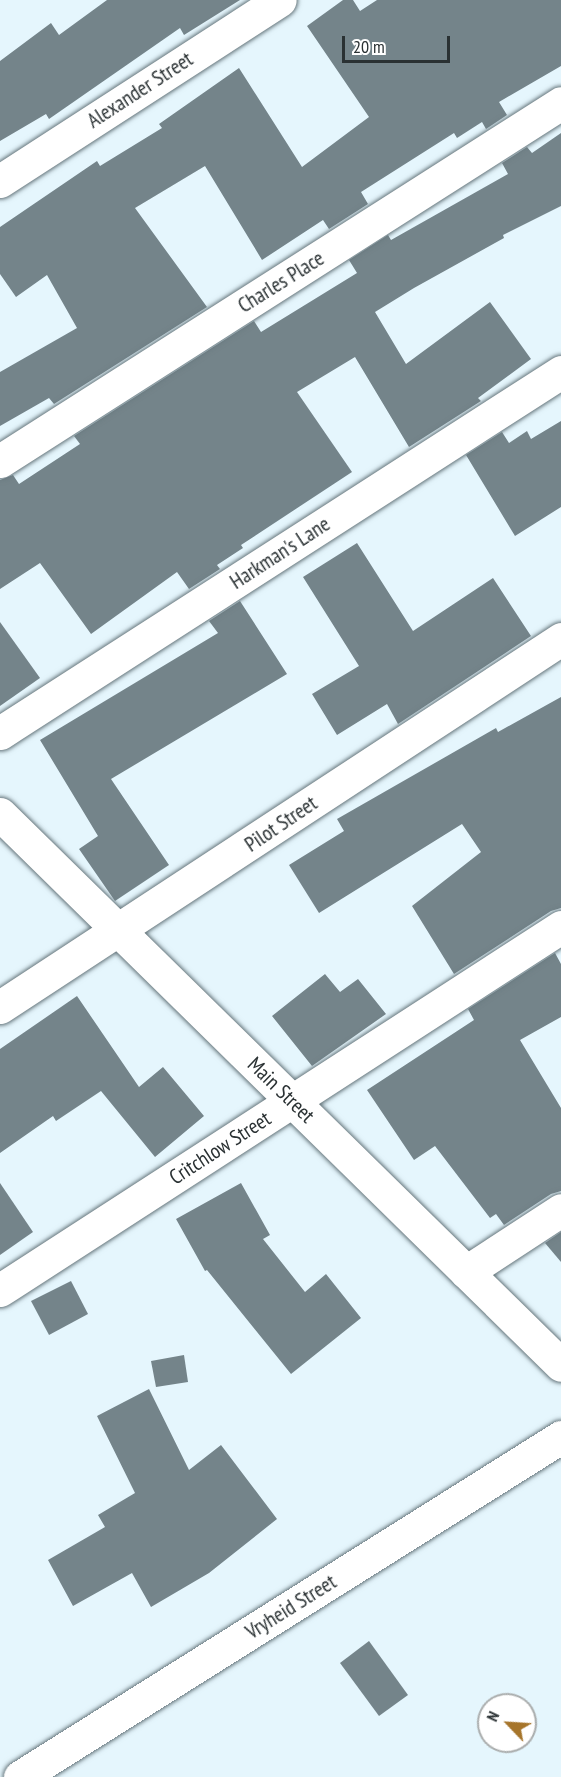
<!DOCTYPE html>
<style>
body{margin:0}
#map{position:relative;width:561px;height:1777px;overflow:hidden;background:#e5f6fd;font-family:"PT Sans Narrow",sans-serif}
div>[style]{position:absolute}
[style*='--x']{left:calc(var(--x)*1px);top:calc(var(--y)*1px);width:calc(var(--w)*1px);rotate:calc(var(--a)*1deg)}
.building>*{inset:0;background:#74848a}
.roads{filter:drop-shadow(0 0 2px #66767c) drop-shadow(0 0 2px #66767c)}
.minor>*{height:33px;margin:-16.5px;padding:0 16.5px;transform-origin:16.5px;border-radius:16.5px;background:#fff}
.tertiary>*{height:33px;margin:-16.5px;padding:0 16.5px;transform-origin:16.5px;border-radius:16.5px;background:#fff}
span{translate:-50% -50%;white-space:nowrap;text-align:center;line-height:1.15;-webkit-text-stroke:6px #fff;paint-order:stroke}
.street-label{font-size:21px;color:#2a3133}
.north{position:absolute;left:477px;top:1693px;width:60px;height:60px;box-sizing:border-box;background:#fff;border:2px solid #aaadad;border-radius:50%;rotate:295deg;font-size:16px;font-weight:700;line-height:24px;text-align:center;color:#2a3133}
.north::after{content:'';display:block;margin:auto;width:21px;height:27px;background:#a6752b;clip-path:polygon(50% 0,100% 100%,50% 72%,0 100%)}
.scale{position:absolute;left:342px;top:36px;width:108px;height:27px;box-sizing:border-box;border:3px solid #2a3133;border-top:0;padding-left:8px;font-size:18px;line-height:21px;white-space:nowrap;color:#2a3133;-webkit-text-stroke:4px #fff;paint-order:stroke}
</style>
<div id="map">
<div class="building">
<i style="clip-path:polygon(107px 0,240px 0,184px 35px,180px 28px,49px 119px,46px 114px,0 141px,0 61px,51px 23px,59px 35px)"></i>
<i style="clip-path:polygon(343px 0,353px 0,360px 11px,377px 0,561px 0,561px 66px,499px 102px,507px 115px,486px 129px,482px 122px,457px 138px,454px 133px,361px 192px,368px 204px,329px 229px,323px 220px,262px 260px,205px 166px,135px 208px,207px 307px,54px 404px,49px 398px,0 426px,0 372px,77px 328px,47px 275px,16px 297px,0 274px,0 227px,97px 161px,100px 166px,162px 128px,159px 124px,239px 68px,302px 167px,369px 117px,307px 26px)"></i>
<i style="clip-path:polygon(561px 133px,561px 206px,503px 235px,504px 238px,414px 288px,375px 312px,406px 364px,490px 302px,531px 359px,478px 398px,481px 401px,409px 447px,355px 357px,297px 392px,352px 472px,241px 545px,243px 548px,217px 565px,220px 569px,189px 589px,177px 572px,91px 634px,40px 563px,0 589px,0 480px,13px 475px,19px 484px,80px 444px,74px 436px,254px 321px,261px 332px,357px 273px,349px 260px,388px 235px,391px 240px,508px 174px,502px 163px,527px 147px,532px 153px)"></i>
<i style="clip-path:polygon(561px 421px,561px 507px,515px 536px,466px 455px,502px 432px,509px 443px,527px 431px,531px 439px)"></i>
<i style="clip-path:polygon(357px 543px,413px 631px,493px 578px,531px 636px,398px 724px,387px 704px,337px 735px,312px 694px,359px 666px,303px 577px)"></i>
<i style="clip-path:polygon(240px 601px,287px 674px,111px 779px,169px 865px,115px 901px,79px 849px,98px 836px,40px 740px,218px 633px,209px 621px)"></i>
<i style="clip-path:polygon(0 622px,40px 678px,0 706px)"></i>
<i style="clip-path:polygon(561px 697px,561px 908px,551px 911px,454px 974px,412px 906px,481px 852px,462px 824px,319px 913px,289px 865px,344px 831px,337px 819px,496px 728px,498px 732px)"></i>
<i style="clip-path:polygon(555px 953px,561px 964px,561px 1017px,520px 1040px,561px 1108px,561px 1191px,551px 1194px,504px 1225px,496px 1214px,490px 1218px,435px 1146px,414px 1160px,367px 1090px,474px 1020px,468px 1009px)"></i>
<i style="clip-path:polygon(325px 974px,340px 992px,358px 979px,386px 1014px,312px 1066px,272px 1016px)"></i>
<i style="clip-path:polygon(77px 996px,139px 1087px,163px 1067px,204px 1116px,155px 1157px,101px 1091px,56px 1121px,53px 1116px,0 1153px,0 1049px)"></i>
<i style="clip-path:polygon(0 1183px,33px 1232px,0 1255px)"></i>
<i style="clip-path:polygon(241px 1183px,270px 1235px,263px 1239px,305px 1292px,326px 1274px,361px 1318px,291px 1374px,207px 1270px,205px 1271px,176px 1219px)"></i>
<i style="clip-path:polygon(561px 1232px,561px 1262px,545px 1243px)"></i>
<i style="clip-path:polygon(71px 1281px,88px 1314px,49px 1335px,31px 1301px)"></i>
<i style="clip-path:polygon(184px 1355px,188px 1382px,156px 1387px,151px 1361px)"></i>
<i style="clip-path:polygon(149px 1389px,189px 1470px,221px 1445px,277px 1519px,209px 1573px,151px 1607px,132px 1573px,73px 1606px,48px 1560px,105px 1527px,98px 1515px,135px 1493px,97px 1416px)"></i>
<i style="clip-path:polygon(369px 1641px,408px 1695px,379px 1716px,340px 1663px)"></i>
</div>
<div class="roads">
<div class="minor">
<i style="--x:0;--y:461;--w:665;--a:-32.54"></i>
<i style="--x:0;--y:733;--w:667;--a:-32.76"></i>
<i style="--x:0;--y:1007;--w:671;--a:-33.26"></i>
<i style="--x:466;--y:1272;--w:113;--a:-33.1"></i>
<i style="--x:0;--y:1290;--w:668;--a:-32.91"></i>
<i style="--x:20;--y:1777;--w:639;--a:-32.15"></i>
</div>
<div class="tertiary">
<i style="--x:0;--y:181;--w:333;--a:-32.9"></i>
<i style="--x:0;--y:814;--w:786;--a:44.48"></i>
</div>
</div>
<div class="street-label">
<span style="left:140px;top:90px;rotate:-33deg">Alexander Street</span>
<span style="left:281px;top:282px;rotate:-32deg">Charles Place</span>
<span style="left:280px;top:553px;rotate:-33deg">Harkman's Lane</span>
<span style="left:281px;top:824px;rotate:-34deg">Pilot Street</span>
<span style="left:281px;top:1090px;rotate:44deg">Main Street</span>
<span style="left:220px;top:1148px;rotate:-33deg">Critchlow Street</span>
<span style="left:291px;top:1607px;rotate:-32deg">Vryheid Street</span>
</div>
<div class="north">N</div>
<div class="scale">20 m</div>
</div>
